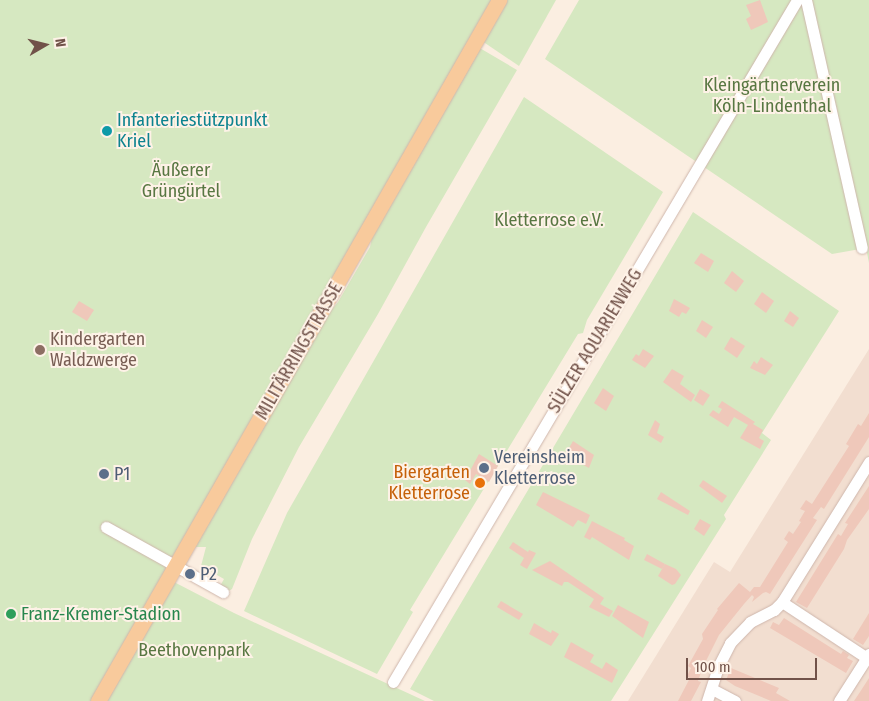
<!DOCTYPE html>
<meta charset="utf-8">
<style>
body{margin:0}
#map{position:relative;width:869px;height:701px;overflow:hidden;background:#fbeee1;font-family:"Fira Sans Condensed",sans-serif}
div>[style]{position:absolute}
[style*='--x']{left:calc(var(--x)*1px);top:calc(var(--y)*1px);width:calc(var(--w)*1px);rotate:calc(var(--a)*1deg)}
.residential>*{inset:0;background:#f2ded0}
.green>*{inset:0;background:#d6e8c1}
.building>*{inset:0;background:#efc8ba}
.roads{filter:drop-shadow(0 0 1px #ceb6ac) drop-shadow(0 0 1px #ceb6ac)}
.minor>*{height:11px;margin:-5.5px;padding:0 5.5px;transform-origin:5.5px;border-radius:5.5px;background:#fff}
.major>*{height:15px;margin:-7.5px;padding:0 7.5px;transform-origin:7.5px;border-radius:7.5px;background:#f8ca9c}
.dots>*{width:14px;height:14px;translate:-50% -50%;box-sizing:border-box;border:2px solid #fef2e7;border-radius:50%}
span{translate:-50% -50%;white-space:nowrap;text-align:center;line-height:1.15;-webkit-text-stroke:4px #fef2e7;paint-order:stroke}
.park-label{font-size:18px;color:#587742}
.culture-label{font-size:18px;color:#0d838f}
.left{translate:0 -50%;text-align:left}
.education-label{font-size:18px;color:#785e54}
.street-label{font-size:18px;color:#715249}
.service-label{font-size:18px;color:#4e5e75}
.food-label{font-size:18px;color:#c56008}
.right{translate:-100% -50%;text-align:right}
.leisure-label{font-size:18px;color:#27864d}
.north{position:absolute;left:20px;top:20px;width:50px;height:50px;-webkit-text-stroke:4px #fef2e7;paint-order:stroke;rotate:82deg;font-size:14px;font-weight:700;line-height:20px;text-align:center;color:#715249}
.north::after{content:'';display:block;margin:auto;width:18px;height:22px;background:#715249;clip-path:polygon(50% 0,100% 100%,50% 72%,0 100%)}
.scale{position:absolute;left:686px;top:658px;width:131px;height:22px;box-sizing:border-box;border:2px solid #715249;border-top:0;padding-left:6px;font-size:15px;line-height:18px;white-space:nowrap;color:#715249;-webkit-text-stroke:4px #fef2e7;paint-order:stroke}
</style>
<div id="map">
<div class="residential">
<i style="clip-path:polygon(869px 349px,869px 701px,628px 701px,714px 562px,730px 572px)"></i>
</div>
<div class="green">
<i style="clip-path:polygon(0 0,493px 0,92px 701px,0 701px)"></i>
<i style="clip-path:polygon(506px 0,556px 0,519px 66px,482px 41px)"></i>
<i style="clip-path:polygon(579px 0,869px 0,869px 263px,866px 248px,832px 254px,545px 59px)"></i>
<i style="clip-path:polygon(478px 47px,517px 70px,426px 227px,378px 314px,299px 447px,252px 539px,232px 589px,227px 592px,219px 588px,224px 579px,201px 566px,206px 547px,194px 547px,324px 319px,338px 302px,370px 247px,373px 233px)"></i>
<i style="clip-path:polygon(524px 97px,663px 192px,587px 320px,583px 333px,578px 334px,410px 610px,413px 612px,377px 674px,244px 611px,287px 513px)"></i>
<i style="clip-path:polygon(693px 212px,839px 311px,762px 433px,771px 440px,724px 515px,726px 519px,611px 701px,434px 701px,410px 689px)"></i>
<i style="clip-path:polygon(174px 582px,234px 613px,425px 701px,105px 701px)"></i>
</div>
<div class="building">
<i style="clip-path:polygon(760px 0,768px 22px,751px 30px,746px 19px,751px 16px,746px 5px)"></i>
<i style="clip-path:polygon(701px 253px,714px 261px,708px 272px,694px 263px)"></i>
<i style="clip-path:polygon(732px 271px,744px 281px,736px 292px,724px 283px)"></i>
<i style="clip-path:polygon(762px 292px,774px 301px,766px 313px,754px 304px)"></i>
<i style="clip-path:polygon(674px 299px,690px 308px,686px 314px,682px 312px,679px 317px,669px 311px)"></i>
<i style="clip-path:polygon(79px 301px,94px 310px,87px 321px,72px 312px)"></i>
<i style="clip-path:polygon(790px 311px,799px 318px,793px 327px,784px 321px)"></i>
<i style="clip-path:polygon(702px 320px,713px 327px,706px 338px,696px 331px)"></i>
<i style="clip-path:polygon(731px 337px,745px 346px,737px 358px,724px 349px)"></i>
<i style="clip-path:polygon(643px 349px,654px 356px,645px 368px,632px 360px,636px 354px,639px 356px)"></i>
<i style="clip-path:polygon(761px 357px,773px 365px,765px 375px,750px 368px,754px 361px,757px 364px)"></i>
<i style="clip-path:polygon(672px 369px,684px 376px,680px 384px,695px 395px,691px 402px,663px 382px)"></i>
<i style="clip-path:polygon(603px 388px,614px 396px,606px 411px,594px 403px)"></i>
<i style="clip-path:polygon(700px 389px,710px 395px,703px 406px,694px 400px)"></i>
<i style="clip-path:polygon(722px 401px,755px 422px,753px 424px,763px 430px,759px 438px,764px 441px,760px 449px,740px 438px,748px 425px,734px 417px,728px 427px,709px 415px,713px 410px,719px 414px,722px 409px,718px 407px)"></i>
<i style="clip-path:polygon(869px 413px,869px 437px,824px 509px,821px 507px,813px 518px,817px 520px,770px 594px,766px 592px,763px 593px,752px 602px,754px 597px,752px 595px,744px 604px,719px 635px,703px 667px,698px 681px,701px 682px,691px 701px,678px 701px,690px 678px,687px 676px,691px 668px,688px 666px,703px 639px,702px 634px,718px 610px,717px 609px,739px 583px,750px 592px,754px 587px,760px 587px,788px 542px,784px 539px,789px 531px,793px 534px,801px 522px,799px 521px,805px 511px,800px 509px,806px 500px,812px 504px,849px 446px,846px 444px,858px 424px,861px 426px)"></i>
<i style="clip-path:polygon(655px 420px,660px 424px,657px 433px,664px 437px,661px 443px,648px 435px)"></i>
<i style="clip-path:polygon(573px 441px,594px 455px,589px 468px,565px 455px)"></i>
<i style="clip-path:polygon(479px 454px,498px 466px,489px 482px,476px 474px,470px 484px,465px 480px)"></i>
<i style="clip-path:polygon(703px 480px,727px 496px,722px 503px,699px 486px)"></i>
<i style="clip-path:polygon(869px 486px,869px 509px,847px 540px,844px 549px,807px 608px,796px 602px,838px 534px,841px 536px,848px 524px,845px 523px)"></i>
<i style="clip-path:polygon(543px 492px,590px 515px,586px 524px,578px 520px,573px 527px,536px 505px)"></i>
<i style="clip-path:polygon(661px 492px,690px 511px,688px 515px,657px 499px)"></i>
<i style="clip-path:polygon(700px 519px,711px 525px,704px 536px,694px 529px)"></i>
<i style="clip-path:polygon(592px 521px,619px 535px,625px 538px,624px 540px,634px 546px,629px 560px,592px 537px,590px 540px,584px 537px)"></i>
<i style="clip-path:polygon(513px 542px,528px 552px,529px 550px,536px 553px,527px 569px,520px 565px,524px 558px,509px 548px)"></i>
<i style="clip-path:polygon(647px 554px,665px 564px,662px 569px,644px 560px)"></i>
<i style="clip-path:polygon(550px 561px,604px 598px,600px 604px,613px 611px,609px 617px,589px 607px,594px 599px,568px 582px,564px 582px,562px 586px,532px 570px)"></i>
<i style="clip-path:polygon(665px 564px,676px 569px,681px 575px,675px 584px,672px 585px,658px 576px)"></i>
<i style="clip-path:polygon(501px 601px,523px 614px,519px 620px,497px 607px)"></i>
<i style="clip-path:polygon(618px 605px,649px 622px,643px 638px,612px 616px)"></i>
<i style="clip-path:polygon(869px 613px,869px 636px,863px 645px,853px 639px)"></i>
<i style="clip-path:polygon(784px 618px,841px 654px,843px 651px,849px 655px,847px 658px,853px 661px,846px 673px,770px 628px,773px 622px,779px 625px)"></i>
<i style="clip-path:polygon(534px 623px,551px 633px,552px 630px,559px 634px,551px 646px,529px 634px)"></i>
<i style="clip-path:polygon(571px 642px,594px 655px,590px 662px,602px 669px,606px 662px,618px 670px,612px 683px,564px 657px)"></i>
<i style="clip-path:polygon(731px 668px,779px 688px,776px 693px,790px 701px,771px 701px,735px 686px,726px 680px)"></i>
<i style="clip-path:polygon(869px 678px,869px 701px,854px 701px,860px 692px)"></i>
</div>
<div class="roads">
<div class="minor">
<i style="--x:806;--y:0;--w:254;--a:77.3"></i>
<i style="--x:106;--y:527;--w:134;--a:29.1"></i>
<i style="--x:782;--y:602;--w:102;--a:33.4"></i>
<i style="--x:393;--y:682;--w:793;--a:-59.36"></i>
<i style="--x:712;--y:689;--w:26;--a:28"></i>
<i style="--x:707;--y:701;--w:38;--a:-72"></i>
<i style="--x:719;--y:665;--w:25;--a:-63"></i>
<i style="--x:730;--y:643;--w:29;--a:-46"></i>
<i style="--x:750;--y:622;--w:27;--a:-27"></i>
<i style="--x:774;--y:610;--w:11;--a:-45"></i>
<i style="--x:782;--y:602;--w:165;--a:-58.1"></i>
<i style="--x:839;--y:701;--w:56;--a:-57.4"></i>
</div>
<div class="major">
<i style="--x:98;--y:701;--w:808;--a:-60.23"></i>
</div>
</div>
<div class="dots">
<i style="left:107px;top:131px;background:#0f9aa8"></i>
<i style="left:40px;top:350px;background:#8d6e63"></i>
<i style="left:484px;top:468px;background:#5c6f8a"></i>
<i style="left:104px;top:474px;background:#5c6f8a"></i>
<i style="left:480px;top:483px;background:#e8710a"></i>
<i style="left:190px;top:574px;background:#5c6f8a"></i>
<i style="left:11px;top:614px;background:#2e9e5b"></i>
</div>
<div class="park-label">
<span style="left:772px;top:96px">Kleingärtnerverein<br>Köln-Lindenthal</span>
<span style="left:181px;top:181px">Äußerer<br>Grüngürtel</span>
<span style="left:549px;top:220px">Kletterrose e.V.</span>
<span style="left:194px;top:650px">Beethovenpark</span>
</div>
<div class="culture-label">
<span class="left" style="left:117px;top:131px">Infanteriestützpunkt<br>Kriel</span>
</div>
<div class="education-label">
<span class="left" style="left:50px;top:350px">Kindergarten<br>Waldzwerge</span>
</div>
<div class="street-label">
<span style="left:595px;top:341px;rotate:-59deg">SÜLZER AQUARIENWEG</span>
<span style="left:299px;top:351px;rotate:-60deg">MILITÄRRINGSTRASSE</span>
</div>
<div class="service-label">
<span class="left" style="left:494px;top:468px">Vereinsheim<br>Kletterrose</span>
<span class="left" style="left:114px;top:474px">P1</span>
<span class="left" style="left:200px;top:574px">P2</span>
</div>
<div class="food-label">
<span class="right" style="left:470px;top:483px">Biergarten<br>Kletterrose</span>
</div>
<div class="leisure-label">
<span class="left" style="left:21px;top:614px">Franz-Kremer-Stadion</span>
</div>
<div class="north">N</div>
<div class="scale">100 m</div>
</div>
